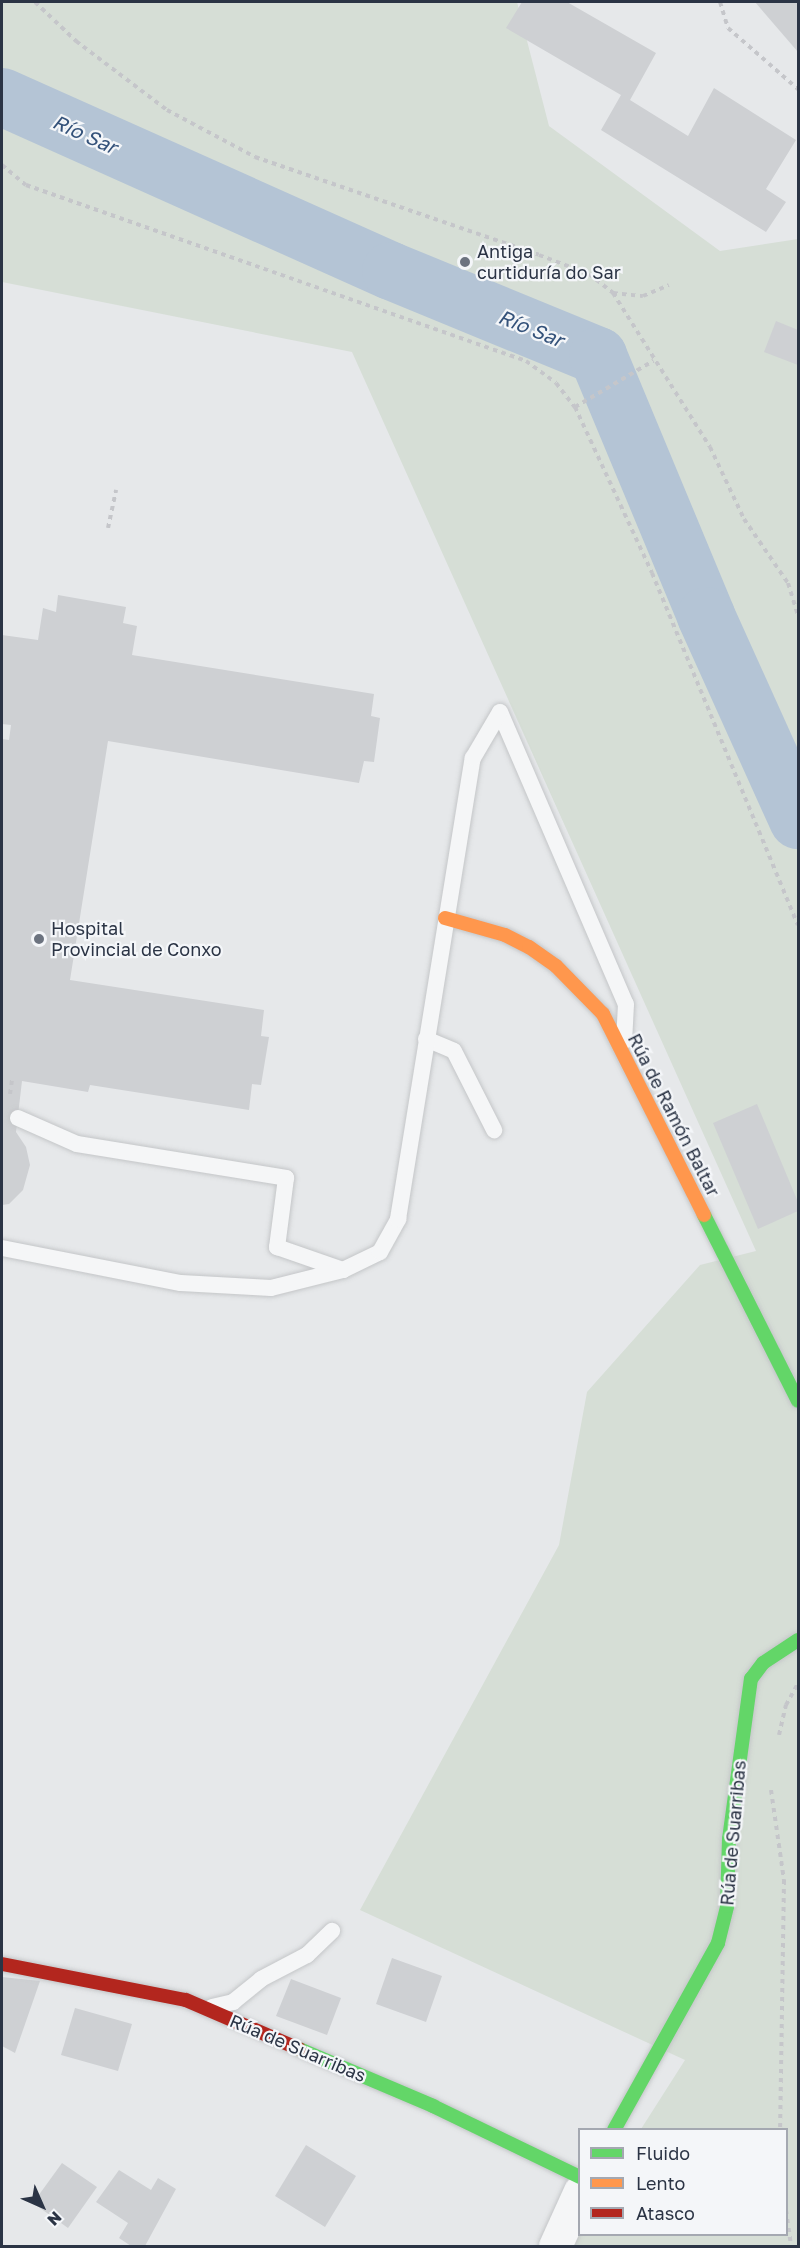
<!DOCTYPE html>
<meta charset="utf-8">
<style>
body{margin:0}
#map{position:relative;width:800px;height:2248px;overflow:hidden;background:#e6e8ea;font-family:"Golos Text",sans-serif}
div>[style]{position:absolute}
[style*='--x']{left:calc(var(--x)*1px);top:calc(var(--y)*1px);width:calc(var(--w)*1px);rotate:calc(var(--a)*1deg)}
.green>*{inset:0;background:#d6ded6}
.river>*{height:58px;margin:-29px;padding:0 29px;transform-origin:29px;border-radius:29px;background:#b4c4d5}
.building>*{inset:0;background:#ced0d3}
.path>*{height:4px;margin-top:-2px;transform-origin:0;background:repeating-linear-gradient(90deg,#c5c6ca 0 4.5px,transparent 0 9px)}
.roads{filter:drop-shadow(0 0 2px #c4c6c8) drop-shadow(0 0 2px #c4c6c8)}
.lane>*{height:16px;margin:-8px;padding:0 8px;transform-origin:8px;border-radius:8px;background:#f5f6f7}
.street>*{height:33px;margin:-16.5px;padding:0 16.5px;transform-origin:16.5px;border-radius:16.5px;background:#f5f6f7}
.fast>*{height:14px;margin:-7px;padding:0 7px;transform-origin:7px;border-radius:7px;background:#63d668}
.slow>*{height:14px;margin:-7px;padding:0 7px;transform-origin:7px;border-radius:7px;background:#ff974d}
.jam>*{height:14px;margin:-7px;padding:0 7px;transform-origin:7px;border-radius:7px;background:#b3261e}
.dots>*{width:16px;height:16px;translate:-50% -50%;box-sizing:border-box;border:3px solid #f4f6f9;border-radius:50%}
span{translate:-50% -50%;white-space:nowrap;text-align:center;line-height:1.15;-webkit-text-stroke:4.5px #f4f6f9;paint-order:stroke}
.poi-label{font-size:18px;color:#2b3445}
.left{translate:0 -50%;text-align:left}
.street-label{font-size:18px;color:#2b3445}
.water-label{font-size:20px;color:#34527a;font-style:italic}
.frame{position:absolute;inset:0;border:3px solid #2b3445;pointer-events:none}
.legend{position:absolute;left:578px;top:2128px;width:210px;height:108px;box-sizing:border-box;background:#f4f6f9;border:2px solid #a4a8b1;margin:0;padding:8px 10px;list-style:none;font-size:18px;color:#2b3445}
.legend li{display:flex;align-items:center;gap:12px;height:30px}
.legend b{width:30px;border:2px solid #a4a8b1}
.north{position:absolute;left:12px;top:2176px;width:60px;height:60px;-webkit-text-stroke:4px #f4f6f9;paint-order:stroke;rotate:135deg;font-size:16px;font-weight:700;line-height:24px;text-align:center;color:#2b3445}
.north::after{content:'';display:block;margin:auto;width:21px;height:27px;background:#2b3445;clip-path:polygon(50% 0,100% 100%,50% 72%,0 100%)}
</style>
<div id="map">
<div class="green">
<i style="clip-path:polygon(2px 2px,517px 2px,549px 126px,720px 251px,798px 239px,798px 2246px,572px 2246px,579px 2233px,786px 2234px,786px 2130px,641px 2129px,685px 2060px,360px 1910px,559px 1545px,587px 1392px,700px 1265px,756px 1251px,352px 352px,2px 282px)"></i>
</div>
<div class="river">
<i style="--x:2;--y:97;--w:426;--a:24.1"></i>
<i style="--x:391;--y:271;--w:224;--a:22.3"></i>
<i style="--x:598;--y:356;--w:282;--a:67.4"></i>
<i style="--x:706;--y:616;--w:224;--a:65.7"></i>
</div>
<div class="building">
<i style="clip-path:polygon(522px 2px,567px 2px,656px 53px,630px 100px,688px 136px,714px 88px,796px 140px,766px 189px,786px 202px,766px 232px,601px 130px,621px 95px,506px 28px)"></i>
<i style="clip-path:polygon(755px 2px,798px 2px,798px 52px)"></i>
<i style="clip-path:polygon(776px 321px,798px 330px,798px 365px,764px 352px)"></i>
<i style="clip-path:polygon(58px 595px,126px 607px,123px 623px,137px 626px,132px 655px,374px 694px,371px 716px,380px 718px,374px 762px,364px 761px,359px 783px,108px 741px,70px 980px,264px 1010px,261px 1036px,269px 1037px,261px 1085px,252px 1084px,249px 1110px,90px 1085px,88px 1092px,22px 1081px,16px 1132px,26px 1147px,30px 1165px,23px 1190px,9px 1204px,2px 1205px,2px 739px,9px 740px,11px 725px,2px 724px,2px 635px,38px 640px,43px 608px,56px 612px)"></i>
<i style="clip-path:polygon(757px 1104px,798px 1202px,798px 1211px,758px 1229px,713px 1123px)"></i>
<i style="clip-path:polygon(392px 1958px,442px 1976px,426px 2022px,376px 2004px)"></i>
<i style="clip-path:polygon(2px 1977px,40px 1981px,15px 2053px,2px 2046px)"></i>
<i style="clip-path:polygon(291px 1979px,341px 1998px,327px 2035px,276px 2016px)"></i>
<i style="clip-path:polygon(75px 2008px,132px 2024px,118px 2071px,61px 2055px)"></i>
<i style="clip-path:polygon(306px 2145px,356px 2176px,325px 2227px,275px 2196px)"></i>
<i style="clip-path:polygon(62px 2163px,97px 2187px,68px 2228px,33px 2203px)"></i>
<i style="clip-path:polygon(119px 2170px,151px 2190px,158px 2178px,176px 2189px,145px 2246px,131px 2246px,119px 2238px,128px 2223px,96px 2202px)"></i>
</div>
<div class="path">
<i style="--x:35;--y:2;--w:57;--a:43.6"></i>
<i style="--x:76;--y:41;--w:114;--a:37.2"></i>
<i style="--x:167;--y:110;--w:100;--a:28.1"></i>
<i style="--x:255;--y:157;--w:300;--a:19"></i>
<i style="--x:539;--y:255;--w:53;--a:20.8"></i>
<i style="--x:589;--y:274;--w:31;--a:38"></i>
<i style="--x:613;--y:293;--w:182;--a:57.8"></i>
<i style="--x:710;--y:447;--w:80;--a:64.7"></i>
<i style="--x:744;--y:519;--w:78;--a:55.5"></i>
<i style="--x:788;--y:583;--w:34;--a:73"></i>
<i style="--x:720;--y:2;--w:27;--a:73"></i>
<i style="--x:728;--y:28;--w:93;--a:41.1"></i>
<i style="--x:2;--y:165;--w:31;--a:40"></i>
<i style="--x:26;--y:185;--w:530;--a:19.39"></i>
<i style="--x:526;--y:361;--w:37;--a:36"></i>
<i style="--x:556;--y:383;--w:31;--a:52"></i>
<i style="--x:575;--y:407;--w:183;--a:65.1"></i>
<i style="--x:652;--y:573;--w:381;--a:67.5"></i>
<i style="--x:613;--y:293;--w:30;--a:6"></i>
<i style="--x:643;--y:296;--w:28;--a:-23"></i>
<i style="--x:575;--y:407;--w:91;--a:-30.5"></i>
<i style="--x:108;--y:528;--w:39;--a:-78"></i>
<i style="--x:10;--y:1094;--w:15;--a:-82"></i>
<i style="--x:779;--y:1735;--w:31;--a:-77"></i>
<i style="--x:786;--y:1705;--w:25;--a:-61"></i>
<i style="--x:771;--y:1790;--w:91;--a:81.8"></i>
<i style="--x:784;--y:1880;--w:250;--a:90.9"></i>
<i style="--x:786;--y:2210;--w:36;--a:82"></i>
</div>
<div class="roads">
<div class="lane">
<i style="--x:500;--y:712;--w:318;--a:66.7"></i>
<i style="--x:626;--y:1004;--w:37;--a:93"></i>
<i style="--x:426;--y:1039;--w:30;--a:23"></i>
<i style="--x:454;--y:1051;--w:89;--a:63.1"></i>
<i style="--x:18;--y:1118;--w:64;--a:23.8"></i>
<i style="--x:77;--y:1144;--w:212;--a:9.2"></i>
<i style="--x:286;--y:1178;--w:70;--a:97.4"></i>
<i style="--x:277;--y:1247;--w:70;--a:19.2"></i>
<i style="--x:2;--y:1248;--w:182;--a:11.1"></i>
<i style="--x:181;--y:1283;--w:90;--a:3.2"></i>
<i style="--x:271;--y:1288;--w:74;--a:-14"></i>
<i style="--x:343;--y:1270;--w:41;--a:-25.9"></i>
<i style="--x:380;--y:1252;--w:38;--a:-61"></i>
<i style="--x:398;--y:1219;--w:467;--a:-80.8"></i>
<i style="--x:473;--y:758;--w:53;--a:-59.6"></i>
<i style="--x:212;--y:2007;--w:22;--a:-13"></i>
<i style="--x:233;--y:2002;--w:36;--a:-39"></i>
<i style="--x:261;--y:1979;--w:52;--a:-27.6"></i>
<i style="--x:307;--y:1955;--w:35;--a:-44"></i>
</div>
<div class="street">
<i style="--x:555;--y:2246;--w:60;--a:-65.6"></i>
</div>
<div class="fast">
<i style="--x:704;--y:1215;--w:208;--a:63.2"></i>
<i style="--x:299;--y:2049;--w:146;--a:23"></i>
<i style="--x:433;--y:2106;--w:163;--a:25.8"></i>
<i style="--x:614;--y:2130;--w:214;--a:-60.9"></i>
<i style="--x:718;--y:1943;--w:38;--a:-76"></i>
<i style="--x:727;--y:1906;--w:67;--a:-88.3"></i>
<i style="--x:729;--y:1839;--w:162;--a:-82.2"></i>
<i style="--x:751;--y:1679;--w:20;--a:-53"></i>
<i style="--x:763;--y:1663;--w:42;--a:-33.3"></i>
</div>
<div class="slow">
<i style="--x:445;--y:918;--w:62;--a:15.8"></i>
<i style="--x:505;--y:935;--w:27;--a:27"></i>
<i style="--x:529;--y:947;--w:33;--a:35"></i>
<i style="--x:556;--y:966;--w:67;--a:45.6"></i>
<i style="--x:603;--y:1014;--w:225;--a:63.3"></i>
</div>
<div class="jam">
<i style="--x:2;--y:1964;--w:187;--a:11.1"></i>
<i style="--x:186;--y:2000;--w:123;--a:23.4"></i>
</div>
</div>
<div class="dots">
<i style="left:465px;top:262px;background:#6c737f"></i>
<i style="left:39px;top:939px;background:#6c737f"></i>
</div>
<div class="poi-label">
<span class="left" style="left:477px;top:262px">Antiga<br>curtiduría do Sar</span>
<span class="left" style="left:51px;top:939px">Hospital<br>Provincial de Conxo</span>
</div>
<div class="street-label">
<span style="left:674px;top:1115px;rotate:63deg">Rúa de Ramón Baltar</span>
<span style="left:733px;top:1833px;rotate:-85deg">Rúa de Suarribas</span>
<span style="left:298px;top:2048px;rotate:23deg">Rúa de Suarribas</span>
</div>
<div class="water-label">
<span style="left:85px;top:134px;rotate:24deg">Río Sar</span>
<span style="left:531px;top:328px;rotate:22deg">Río Sar</span>
</div>
<div class="frame"></div>
<ul class="legend">
<li><b style="height:8px;background:#63d668"></b>Fluido</li>
<li><b style="height:8px;background:#ff974d"></b>Lento</li>
<li><b style="height:8px;background:#b3261e"></b>Atasco</li>
</ul>
<div class="north">N</div>
</div>
